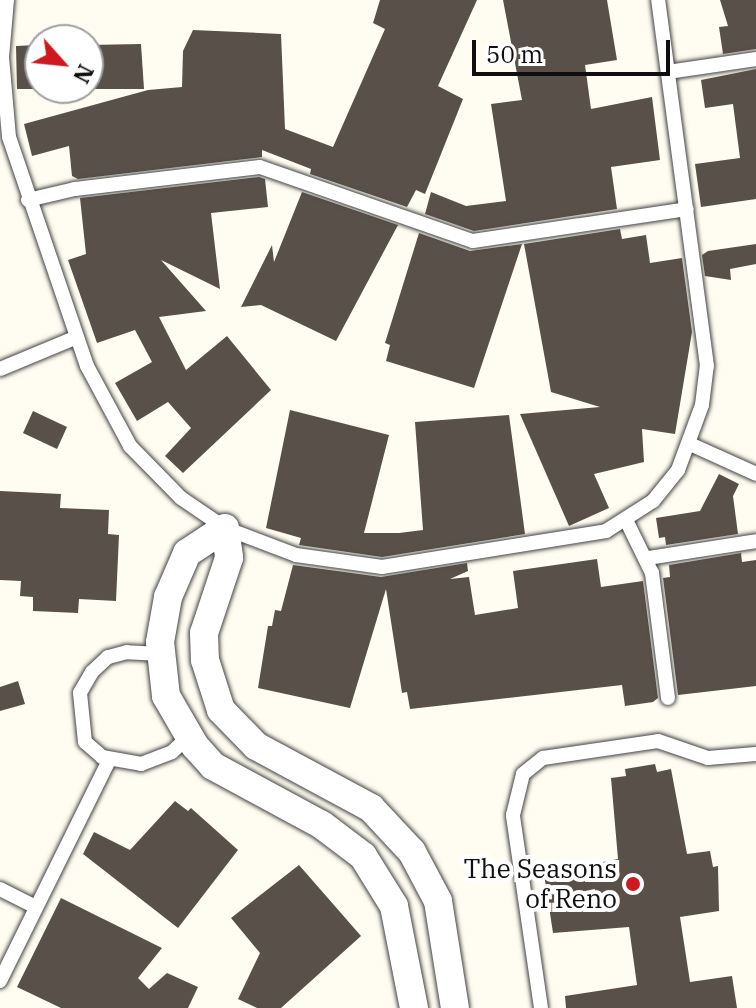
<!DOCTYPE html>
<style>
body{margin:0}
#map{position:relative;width:756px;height:1008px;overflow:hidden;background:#fffdf1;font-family:"IBM Plex Serif",serif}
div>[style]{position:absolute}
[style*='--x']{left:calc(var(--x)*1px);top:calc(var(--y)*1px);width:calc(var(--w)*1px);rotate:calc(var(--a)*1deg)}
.building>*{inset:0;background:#59504a}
.roads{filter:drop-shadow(0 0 2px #424242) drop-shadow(0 0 2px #424242)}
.service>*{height:14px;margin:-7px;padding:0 7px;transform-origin:7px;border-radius:7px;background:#fff}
.minor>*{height:28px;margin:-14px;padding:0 14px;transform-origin:14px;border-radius:14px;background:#fff}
.dots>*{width:22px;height:22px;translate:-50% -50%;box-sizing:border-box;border:4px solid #fff;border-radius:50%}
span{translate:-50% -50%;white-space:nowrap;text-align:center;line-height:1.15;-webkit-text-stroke:8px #fff;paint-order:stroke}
.poi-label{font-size:26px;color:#0f0f0f}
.right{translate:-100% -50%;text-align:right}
.north{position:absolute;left:24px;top:24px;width:80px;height:80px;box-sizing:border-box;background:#fff;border:2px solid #9f9f9f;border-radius:50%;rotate:117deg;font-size:22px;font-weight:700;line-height:32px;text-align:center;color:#0f0f0f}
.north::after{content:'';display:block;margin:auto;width:28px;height:36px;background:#cd191f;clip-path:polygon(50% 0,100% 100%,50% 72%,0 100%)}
.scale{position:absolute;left:472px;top:40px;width:198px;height:36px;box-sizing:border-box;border:4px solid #0f0f0f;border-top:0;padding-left:10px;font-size:24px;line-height:28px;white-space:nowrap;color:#0f0f0f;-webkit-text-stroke:6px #fff;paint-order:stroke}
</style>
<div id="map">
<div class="building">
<i style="clip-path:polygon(380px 0,477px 0,438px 86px,463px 99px,425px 194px,416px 190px,407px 207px,310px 174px,311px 169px,262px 150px,262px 157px,78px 179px,72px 176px,69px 146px,32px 156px,24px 124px,148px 90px,182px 87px,183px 51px,193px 30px,281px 34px,285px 129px,333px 147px,385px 29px,373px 23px)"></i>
<i style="clip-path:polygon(503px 0,607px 0,617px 60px,585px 65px,591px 109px,652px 97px,660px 160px,611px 167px,617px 209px,474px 231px,425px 214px,431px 192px,466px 206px,506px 201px,491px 104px,522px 100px)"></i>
<i style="clip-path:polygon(720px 0,756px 0,756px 49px,723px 54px,719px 27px,728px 26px)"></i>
<i style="clip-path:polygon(141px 44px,144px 89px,88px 89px,88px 45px)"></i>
<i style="clip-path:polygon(36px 45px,37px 89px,17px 89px,16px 46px)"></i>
<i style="clip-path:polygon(756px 69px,756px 199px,701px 207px,695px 164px,740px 158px,733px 104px,705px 108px,701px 80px)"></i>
<i style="clip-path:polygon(259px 177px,265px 179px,268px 207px,211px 213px,220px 289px,161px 260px,206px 311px,159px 317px,186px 370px,227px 336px,271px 390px,183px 473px,165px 456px,191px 428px,168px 402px,137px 421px,115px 383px,152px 362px,135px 330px,97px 343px,68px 260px,86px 254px,80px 198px)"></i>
<i style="clip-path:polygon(302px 192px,398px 225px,336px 341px,261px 305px,241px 307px,272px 245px,274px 262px)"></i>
<i style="clip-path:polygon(620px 229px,622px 239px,646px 235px,650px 263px,682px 258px,692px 332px,675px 434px,642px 429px,644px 462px,594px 474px,609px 508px,569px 526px,520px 414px,600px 407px,551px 392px,524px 244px)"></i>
<i style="clip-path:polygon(419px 233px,470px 251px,522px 244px,474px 388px,386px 361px,390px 345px,385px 343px)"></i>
<i style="clip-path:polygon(756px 244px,756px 264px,730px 269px,731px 280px,705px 276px,702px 255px,708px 251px)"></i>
<i style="clip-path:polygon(290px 410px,389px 435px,364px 533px,399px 533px,423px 530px,415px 422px,509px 415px,525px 534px,382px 557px,299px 545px,301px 538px,266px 528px)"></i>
<i style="clip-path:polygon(33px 411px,67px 427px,57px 449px,23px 433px)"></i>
<i style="clip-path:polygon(719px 474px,739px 484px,733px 496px,738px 534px,666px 545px,665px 537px,659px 538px,656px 518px,700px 511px)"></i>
<i style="clip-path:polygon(0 491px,61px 494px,60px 508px,109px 510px,108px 534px,119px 535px,116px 601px,79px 599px,78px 613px,33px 611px,33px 597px,20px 596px,21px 581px,0 580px)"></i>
<i style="clip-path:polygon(741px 553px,742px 562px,756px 560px,756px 686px,678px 695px,663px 578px,670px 577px,669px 565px)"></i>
<i style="clip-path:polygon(597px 559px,601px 587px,643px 581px,658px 698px,653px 702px,625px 706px,622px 685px,410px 709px,407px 692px,402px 693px,386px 589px,350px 708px,258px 688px,268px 626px,272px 626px,275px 610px,281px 611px,293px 565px,381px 577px,467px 563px,468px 571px,450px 579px,469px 577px,475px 615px,518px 608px,513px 571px)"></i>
<i style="clip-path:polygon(18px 681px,25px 704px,0 711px,0 687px)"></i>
<i style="clip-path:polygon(655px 764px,657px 772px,671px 769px,687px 854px,710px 851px,713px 867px,718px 866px,719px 911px,680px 917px,690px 982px,732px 976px,737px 1008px,566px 1008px,565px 996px,637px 985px,629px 927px,553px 933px,544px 874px,618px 859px,611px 778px,626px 776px,625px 769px)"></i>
<i style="clip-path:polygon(175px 801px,188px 811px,191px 808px,238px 850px,178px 928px,83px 854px,94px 832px,130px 850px)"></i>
<i style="clip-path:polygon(299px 865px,361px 936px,281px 1008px,257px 1008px,238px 999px,260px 953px,231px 918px)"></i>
<i style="clip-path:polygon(61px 898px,162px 948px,138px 978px,149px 989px,167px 973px,198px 987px,188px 1008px,61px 1008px,17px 987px)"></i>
</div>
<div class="roads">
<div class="service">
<i style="--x:7;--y:0;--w:57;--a:95"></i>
<i style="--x:2;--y:57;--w:80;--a:85"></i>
<i style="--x:9;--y:137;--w:242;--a:71.2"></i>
<i style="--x:87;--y:366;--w:91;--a:61.7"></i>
<i style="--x:130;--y:446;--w:73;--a:45.6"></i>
<i style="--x:181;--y:498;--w:53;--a:34.3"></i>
<i style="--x:225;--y:528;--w:76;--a:20.8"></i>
<i style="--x:296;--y:555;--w:87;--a:7.9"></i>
<i style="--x:382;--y:567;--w:227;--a:-9.1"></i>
<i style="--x:606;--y:531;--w:56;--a:-32.6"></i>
<i style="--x:653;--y:501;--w:40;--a:-51"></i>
<i style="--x:678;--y:470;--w:69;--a:-69.7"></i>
<i style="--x:702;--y:405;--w:39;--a:-83"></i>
<i style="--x:707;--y:366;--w:369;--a:-97.6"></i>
<i style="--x:668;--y:72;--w:89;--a:-8.4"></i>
<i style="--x:28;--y:200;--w:48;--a:-13.2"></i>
<i style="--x:75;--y:189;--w:186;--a:-6.8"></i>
<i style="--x:260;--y:167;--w:225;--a:19.2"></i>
<i style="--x:473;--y:241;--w:216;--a:-8.5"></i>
<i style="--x:0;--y:369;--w:83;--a:-22.6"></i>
<i style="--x:690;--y:444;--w:72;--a:24.4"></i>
<i style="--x:626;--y:520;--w:59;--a:63.9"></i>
<i style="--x:652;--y:573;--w:126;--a:82.7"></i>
<i style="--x:648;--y:558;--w:109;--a:-8.9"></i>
<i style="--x:161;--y:654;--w:34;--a:-177"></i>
<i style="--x:127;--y:652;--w:20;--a:165"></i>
<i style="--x:108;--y:657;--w:22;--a:137"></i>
<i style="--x:92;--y:672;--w:24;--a:120"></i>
<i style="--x:80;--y:693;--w:49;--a:84.2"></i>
<i style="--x:85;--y:742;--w:23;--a:41"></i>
<i style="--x:102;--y:757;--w:40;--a:10"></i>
<i style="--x:141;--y:764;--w:33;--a:-21"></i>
<i style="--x:172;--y:752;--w:22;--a:-43"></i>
<i style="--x:0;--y:889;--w:40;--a:26.6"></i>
<i style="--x:0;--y:981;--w:246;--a:-63.7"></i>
<i style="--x:541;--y:1008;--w:195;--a:-98.3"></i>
<i style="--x:513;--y:815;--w:42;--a:-76.3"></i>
<i style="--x:523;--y:774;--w:26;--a:-39"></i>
<i style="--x:543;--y:758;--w:116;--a:-8.4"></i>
<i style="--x:658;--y:741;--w:53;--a:18.8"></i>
<i style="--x:708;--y:758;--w:48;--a:-4.8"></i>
</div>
<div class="minor">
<i style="--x:414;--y:1008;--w:104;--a:-101.1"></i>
<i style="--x:394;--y:906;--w:59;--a:-121.8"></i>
<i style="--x:363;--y:856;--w:51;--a:-142.9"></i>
<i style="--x:322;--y:825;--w:124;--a:-151.6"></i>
<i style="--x:213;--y:766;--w:27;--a:-132"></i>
<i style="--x:195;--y:746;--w:58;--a:-120.1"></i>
<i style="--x:166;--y:696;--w:54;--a:-96.3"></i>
<i style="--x:160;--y:642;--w:46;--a:-79.9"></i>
<i style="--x:168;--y:597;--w:48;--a:-66.6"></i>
<i style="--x:187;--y:553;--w:45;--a:-33.3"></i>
<i style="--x:225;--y:528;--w:30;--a:82"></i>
<i style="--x:229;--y:558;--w:79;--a:108.4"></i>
<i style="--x:204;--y:633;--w:27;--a:88"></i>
<i style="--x:205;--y:660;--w:52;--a:72.3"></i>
<i style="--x:221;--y:710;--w:50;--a:45.8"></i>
<i style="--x:256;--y:746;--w:131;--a:28.3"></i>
<i style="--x:371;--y:808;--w:60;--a:47"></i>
<i style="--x:412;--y:852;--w:55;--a:62"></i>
<i style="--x:438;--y:901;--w:108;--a:81"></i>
</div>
</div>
<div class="dots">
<i style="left:633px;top:884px;background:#cd191f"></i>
</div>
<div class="poi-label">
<span class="right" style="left:617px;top:884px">The Seasons<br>of Reno</span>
</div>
<div class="north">N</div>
<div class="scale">50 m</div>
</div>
